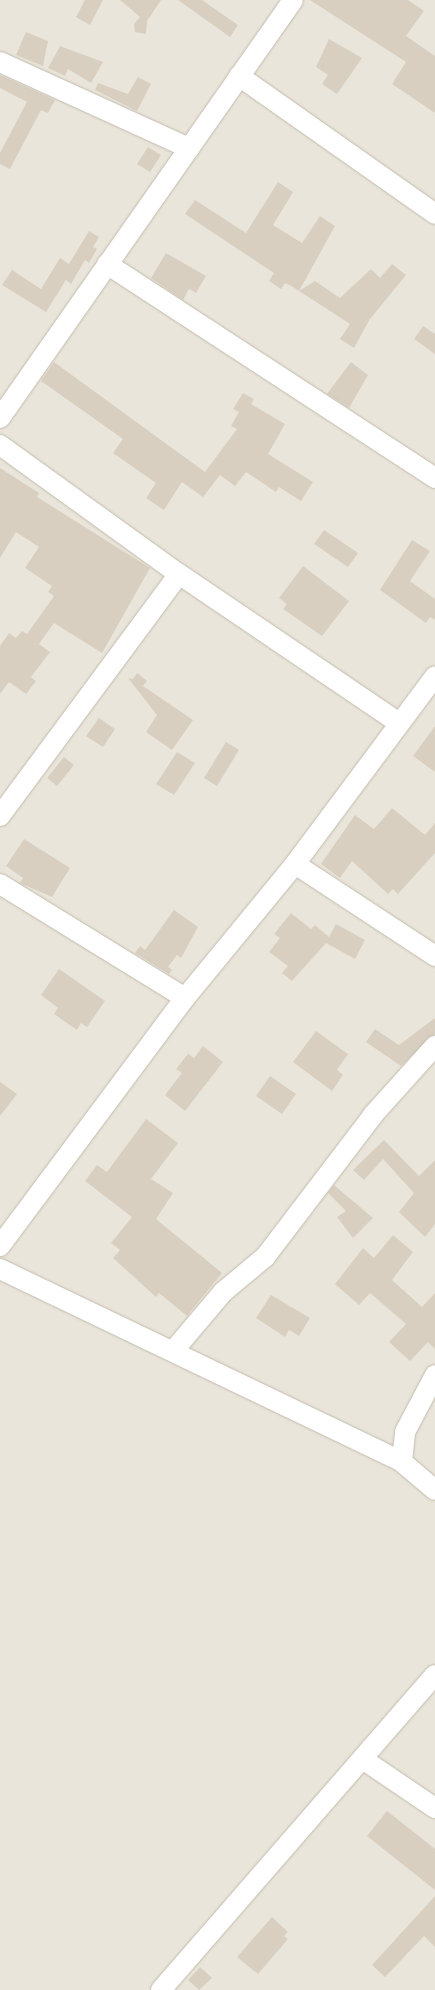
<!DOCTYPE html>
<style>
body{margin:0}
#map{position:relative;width:435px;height:1990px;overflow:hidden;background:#f6f3ec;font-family:Raleway,sans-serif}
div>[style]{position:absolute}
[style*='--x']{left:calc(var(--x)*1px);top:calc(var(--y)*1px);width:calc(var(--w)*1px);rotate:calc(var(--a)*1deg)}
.residential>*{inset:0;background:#eae5da}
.building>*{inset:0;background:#d8cfc1}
.roads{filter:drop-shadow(0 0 1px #c2bbae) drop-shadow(0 0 1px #c2bbae)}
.minor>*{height:20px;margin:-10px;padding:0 10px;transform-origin:10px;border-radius:10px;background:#fff}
span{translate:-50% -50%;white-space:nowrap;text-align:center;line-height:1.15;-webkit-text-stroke:4px #fff;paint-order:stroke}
</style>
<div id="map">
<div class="residential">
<i style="clip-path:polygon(0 0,435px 0,435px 1990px,0 1990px)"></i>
</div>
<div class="building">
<i style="clip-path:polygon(85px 0,103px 0,90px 25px,76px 17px)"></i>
<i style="clip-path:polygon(120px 0,161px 0,147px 21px,146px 34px,135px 32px,134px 24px,140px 17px)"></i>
<i style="clip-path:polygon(178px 0,202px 0,238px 25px,230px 37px)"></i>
<i style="clip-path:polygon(310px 0,408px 0,424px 11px,406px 36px,435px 56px,435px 113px,392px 84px,406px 62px)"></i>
<i style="clip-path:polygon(26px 32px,48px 41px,43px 66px,16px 55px)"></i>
<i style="clip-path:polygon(329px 39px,362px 58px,337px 94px,322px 84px,328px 75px,316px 67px)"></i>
<i style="clip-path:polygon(60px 46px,103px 62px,91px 83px,68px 69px,65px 76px,48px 68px)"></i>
<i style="clip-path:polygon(0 75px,55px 100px,48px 113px,41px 110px,10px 169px,0 164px,0 153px,27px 102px,0 88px)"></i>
<i style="clip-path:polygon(138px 77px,151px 84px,137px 111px,95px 90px,98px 83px,128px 94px)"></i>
<i style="clip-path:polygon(148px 147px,161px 155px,150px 172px,137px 164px)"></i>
<i style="clip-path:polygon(278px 182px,293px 192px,273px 225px,302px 243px,320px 216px,335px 226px,299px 291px,315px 281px,340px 298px,371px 269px,380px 278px,392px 264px,406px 275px,370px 319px,354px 348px,340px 339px,350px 324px,293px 287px,285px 283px,281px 289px,269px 281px,274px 273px,185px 214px,195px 200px,246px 233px)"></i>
<i style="clip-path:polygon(89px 231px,99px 237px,93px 247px,97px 249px,89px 263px,85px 260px,71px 284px,66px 280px,46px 312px,2px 285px,12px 270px,41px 289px,60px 258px,69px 264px)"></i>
<i style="clip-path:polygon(166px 253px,206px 276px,196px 293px,189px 289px,183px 300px,151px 278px)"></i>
<i style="clip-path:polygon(423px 326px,435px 334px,435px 354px,414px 339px)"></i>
<i style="clip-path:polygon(54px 362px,205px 472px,237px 429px,231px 426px,239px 412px,233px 409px,243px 393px,254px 399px,251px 404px,285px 424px,268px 454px,313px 482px,301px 501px,279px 487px,276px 492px,246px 472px,235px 486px,220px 475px,203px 497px,182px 482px,164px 510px,146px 498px,156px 483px,113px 453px,123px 439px,41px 381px)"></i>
<i style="clip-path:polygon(351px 362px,368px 375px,349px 408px,327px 394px)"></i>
<i style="clip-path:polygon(0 468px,39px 493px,37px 497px,150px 568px,102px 653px,54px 623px,39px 644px,50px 652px,31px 677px,36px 681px,26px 694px,9px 682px,0 694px,0 646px,9px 633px,16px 638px,22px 631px,27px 634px,54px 596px,48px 592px,52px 586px,25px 568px,39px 547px,16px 532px,0 558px)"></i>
<i style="clip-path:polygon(324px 530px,358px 553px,348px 567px,314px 544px)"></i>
<i style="clip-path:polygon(412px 540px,430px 551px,410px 581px,435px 599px,435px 620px,430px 617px,426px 623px,380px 590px)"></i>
<i style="clip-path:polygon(303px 566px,349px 601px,322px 636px,283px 609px,287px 604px,279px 598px)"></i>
<i style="clip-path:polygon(137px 673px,147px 681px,143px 686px,193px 720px,172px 750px,146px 732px,157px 715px,128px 678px,133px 679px)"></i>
<i style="clip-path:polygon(99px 718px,115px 729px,103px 747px,86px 736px)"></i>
<i style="clip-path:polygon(435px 726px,435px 772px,413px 756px)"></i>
<i style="clip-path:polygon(226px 742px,239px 750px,217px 786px,204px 778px)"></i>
<i style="clip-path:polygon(177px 752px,195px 763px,174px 795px,156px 784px)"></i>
<i style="clip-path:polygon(64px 757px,74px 765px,57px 786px,47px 778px)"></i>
<i style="clip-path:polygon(392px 808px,425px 835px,435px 823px,435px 853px,398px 894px,393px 889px,388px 894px,352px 861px,340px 878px,321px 864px,355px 815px,374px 829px)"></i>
<i style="clip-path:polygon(24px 839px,70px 868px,52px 897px,20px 883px,23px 878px,6px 866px)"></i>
<i style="clip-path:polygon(174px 910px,198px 927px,181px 958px,177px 955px,168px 967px,172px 970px,169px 974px,135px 953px,140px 946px,145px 950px)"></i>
<i style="clip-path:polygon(291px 913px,311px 929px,315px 925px,329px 937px,336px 924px,365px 940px,355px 959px,326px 943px,292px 981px,282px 973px,288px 966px,269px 952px,280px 938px,274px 934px)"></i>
<i style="clip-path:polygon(59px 969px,105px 1001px,87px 1027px,81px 1023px,77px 1030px,54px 1014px,58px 1008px,41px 995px)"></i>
<i style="clip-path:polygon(435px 1018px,435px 1034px,401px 1066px,366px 1042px,375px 1029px,399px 1045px)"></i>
<i style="clip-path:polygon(316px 1031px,348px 1054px,337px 1070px,343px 1075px,332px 1091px,293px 1062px)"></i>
<i style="clip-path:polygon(203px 1046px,223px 1062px,185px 1111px,165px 1095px,182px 1073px,176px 1069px,188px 1054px,194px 1058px)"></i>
<i style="clip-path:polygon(270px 1076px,296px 1094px,282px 1114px,256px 1096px)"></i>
<i style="clip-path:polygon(0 1082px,17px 1094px,0 1116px)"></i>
<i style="clip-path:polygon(146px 1119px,178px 1143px,151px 1179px,173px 1193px,156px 1219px,222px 1273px,187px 1316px,159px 1293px,156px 1297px,113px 1258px,120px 1250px,111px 1243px,132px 1217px,85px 1181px,97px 1165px,107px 1172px)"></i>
<i style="clip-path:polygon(384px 1140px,419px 1176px,435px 1160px,435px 1224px,425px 1237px,399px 1212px,414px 1193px,383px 1159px,364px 1180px,353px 1170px)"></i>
<i style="clip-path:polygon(334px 1185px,373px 1218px,353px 1238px,337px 1217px,346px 1211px,328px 1193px)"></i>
<i style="clip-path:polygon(393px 1235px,413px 1252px,392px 1280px,422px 1307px,435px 1293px,435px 1349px,428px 1342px,410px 1361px,389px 1342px,406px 1324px,370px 1293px,359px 1305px,335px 1284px,363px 1248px,374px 1258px)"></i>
<i style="clip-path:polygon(271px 1295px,310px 1318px,299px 1336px,289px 1330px,285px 1337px,256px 1318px)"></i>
<i style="clip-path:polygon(387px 1811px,435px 1849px,435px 1890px,367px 1836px)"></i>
<i style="clip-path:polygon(435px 1896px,435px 1947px,424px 1936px,385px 1977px,372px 1965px)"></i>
<i style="clip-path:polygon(272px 1917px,288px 1932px,284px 1936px,288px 1939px,258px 1974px,237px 1957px)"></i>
<i style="clip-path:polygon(200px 1967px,212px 1978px,199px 1990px,188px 1980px)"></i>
</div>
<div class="roads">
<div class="minor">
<i style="--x:0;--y:62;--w:208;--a:24.5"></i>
<i style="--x:239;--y:76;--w:240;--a:35.1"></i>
<i style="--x:107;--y:264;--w:392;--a:33.1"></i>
<i style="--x:0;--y:418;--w:510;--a:-54.97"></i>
<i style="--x:0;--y:445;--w:221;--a:35.8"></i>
<i style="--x:179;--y:574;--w:301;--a:126.5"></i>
<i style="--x:179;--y:574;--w:264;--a:34.1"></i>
<i style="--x:295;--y:864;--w:168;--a:33.3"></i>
<i style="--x:0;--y:884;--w:217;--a:31.6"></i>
<i style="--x:0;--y:1246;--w:309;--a:-53.3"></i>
<i style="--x:185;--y:998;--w:173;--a:-50.6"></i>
<i style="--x:295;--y:864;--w:234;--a:-53.3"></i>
<i style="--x:0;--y:1269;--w:446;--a:25.6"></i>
<i style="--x:402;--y:1462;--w:43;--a:40.3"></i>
<i style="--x:174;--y:1350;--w:76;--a:-49.8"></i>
<i style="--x:223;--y:1292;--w:55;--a:-39.8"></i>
<i style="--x:265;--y:1257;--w:178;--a:-52.7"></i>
<i style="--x:373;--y:1115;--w:93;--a:-48.1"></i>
<i style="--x:402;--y:1462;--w:30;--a:-84"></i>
<i style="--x:405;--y:1432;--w:64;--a:-62.2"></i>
<i style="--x:364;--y:1760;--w:86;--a:34.1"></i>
<i style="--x:161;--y:1990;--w:417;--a:-49"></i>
</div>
</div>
</div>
